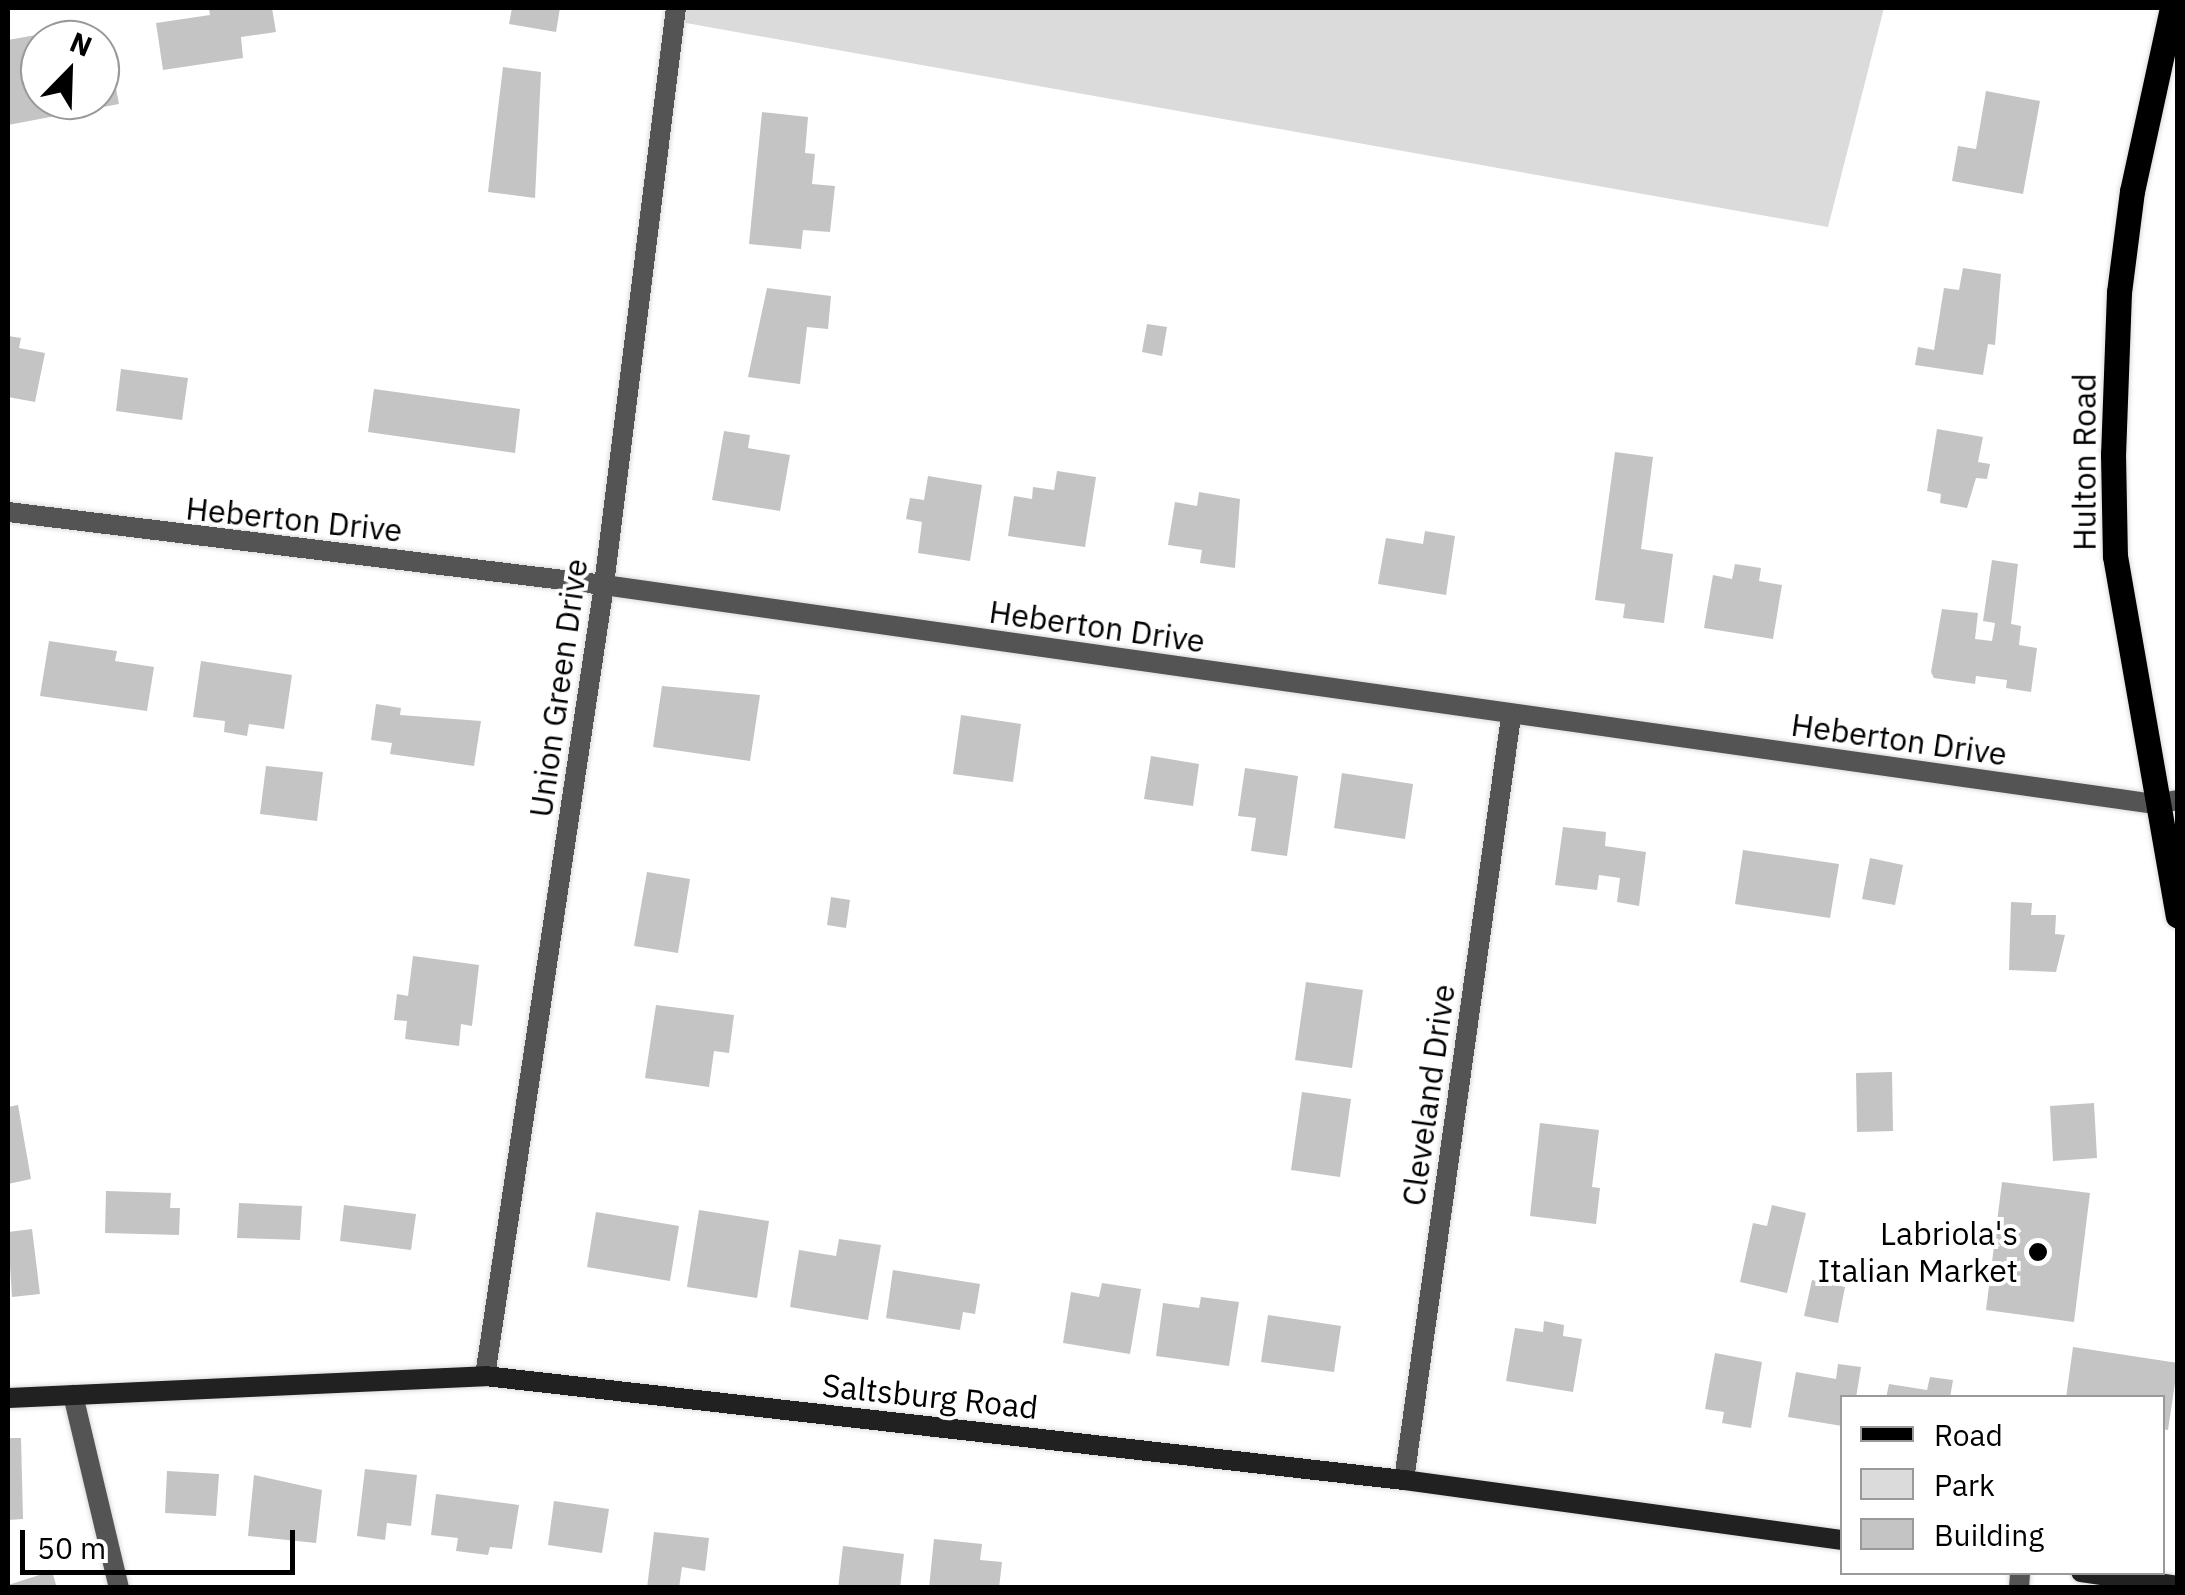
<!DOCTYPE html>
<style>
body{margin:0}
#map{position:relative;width:2185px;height:1595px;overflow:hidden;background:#fff;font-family:"IBM Plex Sans",sans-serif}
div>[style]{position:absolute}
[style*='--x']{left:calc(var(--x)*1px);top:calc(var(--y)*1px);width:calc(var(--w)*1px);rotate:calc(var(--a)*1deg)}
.green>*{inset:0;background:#dbdbdb}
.building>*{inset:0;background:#c4c4c4}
.roads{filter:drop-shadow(0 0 2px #dbdbdb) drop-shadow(0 0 2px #dbdbdb)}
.service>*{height:20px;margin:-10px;padding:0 10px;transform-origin:10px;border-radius:10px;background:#545454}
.minor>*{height:20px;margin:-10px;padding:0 10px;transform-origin:10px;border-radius:10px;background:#545454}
.secondary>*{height:20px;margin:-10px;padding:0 10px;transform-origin:10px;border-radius:10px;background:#212121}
.primary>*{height:25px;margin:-12.5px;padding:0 12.5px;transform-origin:12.5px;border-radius:12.5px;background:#000}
.dots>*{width:28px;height:28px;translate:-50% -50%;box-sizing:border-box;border:5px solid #fff;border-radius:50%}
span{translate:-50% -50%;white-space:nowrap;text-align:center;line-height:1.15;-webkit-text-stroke:8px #fff;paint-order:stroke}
.street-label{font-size:32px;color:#000}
.poi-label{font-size:32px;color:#000}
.right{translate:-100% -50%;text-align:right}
.frame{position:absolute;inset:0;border:10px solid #000;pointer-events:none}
.legend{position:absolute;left:1840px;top:1395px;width:325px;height:180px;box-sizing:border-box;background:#fff;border:2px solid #999;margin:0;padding:12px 18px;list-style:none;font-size:30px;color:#000}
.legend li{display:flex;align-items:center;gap:20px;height:50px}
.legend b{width:50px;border:2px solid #999}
.north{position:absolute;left:20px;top:20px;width:100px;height:100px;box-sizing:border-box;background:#fff;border:2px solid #999;border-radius:50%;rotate:23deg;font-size:28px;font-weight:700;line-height:40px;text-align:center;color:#000}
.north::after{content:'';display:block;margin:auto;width:35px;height:45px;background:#000;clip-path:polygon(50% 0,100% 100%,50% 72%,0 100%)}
.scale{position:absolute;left:20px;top:1530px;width:275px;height:45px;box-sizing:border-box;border:5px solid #000;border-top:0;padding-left:12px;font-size:30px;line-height:35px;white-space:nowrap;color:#000;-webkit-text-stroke:8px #fff;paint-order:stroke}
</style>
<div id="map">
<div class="green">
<i style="clip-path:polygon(670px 8px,1884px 8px,1828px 227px,675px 21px)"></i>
</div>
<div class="building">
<i style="clip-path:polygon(209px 8px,272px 8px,276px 32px,241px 37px,243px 58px,163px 70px,156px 23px,210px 15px)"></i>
<i style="clip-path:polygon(512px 8px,560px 8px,556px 32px,509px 24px)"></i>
<i style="clip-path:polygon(80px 27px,82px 40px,40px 40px,40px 100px,100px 100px,100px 59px,110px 57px,119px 104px,8px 125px,8px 40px)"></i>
<i style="clip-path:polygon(503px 67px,541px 72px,535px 198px,488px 192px)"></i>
<i style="clip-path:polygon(1986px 91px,2040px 101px,2023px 194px,1952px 181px,1958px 146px,1976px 149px)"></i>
<i style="clip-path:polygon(762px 112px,808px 117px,805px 153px,815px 154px,812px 184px,835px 186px,830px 232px,803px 230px,801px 249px,749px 244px)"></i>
<i style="clip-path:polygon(1963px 268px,2001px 274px,1995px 345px,1988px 344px,1983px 375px,1915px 365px,1918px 347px,1934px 350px,1944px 288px,1959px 290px)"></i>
<i style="clip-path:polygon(767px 288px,831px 296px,828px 329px,807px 327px,800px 384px,748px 377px)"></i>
<i style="clip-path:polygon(1147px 324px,1167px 327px,1162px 356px,1142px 352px)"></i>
<i style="clip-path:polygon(8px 336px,21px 338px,19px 348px,45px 353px,35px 402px,8px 397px)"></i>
<i style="clip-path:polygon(121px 369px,188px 378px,182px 420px,116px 411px)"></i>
<i style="clip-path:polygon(374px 389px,520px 409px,515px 453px,368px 432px)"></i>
<i style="clip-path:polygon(1937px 429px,1983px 437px,1978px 462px,1990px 464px,1987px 479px,1976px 478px,1967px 508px,1940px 503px,1941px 494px,1927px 491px)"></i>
<i style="clip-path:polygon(724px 431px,750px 435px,748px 448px,790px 455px,780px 511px,712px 500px)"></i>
<i style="clip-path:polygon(1615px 452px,1653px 457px,1641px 549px,1673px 554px,1664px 623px,1623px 618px,1625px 604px,1595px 600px)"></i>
<i style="clip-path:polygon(1057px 471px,1096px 477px,1085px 547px,1008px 536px,1014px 496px,1032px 499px,1033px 487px,1054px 490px)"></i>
<i style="clip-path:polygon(928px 476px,982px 485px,970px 561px,918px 553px,922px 522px,906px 519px,910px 498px,924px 500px)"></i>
<i style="clip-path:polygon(1199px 492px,1240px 499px,1235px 568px,1200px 563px,1202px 550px,1168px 545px,1175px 502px,1197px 506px)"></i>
<i style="clip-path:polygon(1425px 531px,1455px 536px,1446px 595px,1378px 584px,1386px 538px,1423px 544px)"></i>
<i style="clip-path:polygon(1992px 560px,2018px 564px,2011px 624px,2021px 626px,2019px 645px,2037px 648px,2031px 692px,2006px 688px,2007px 680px,1976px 676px,1975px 684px,1934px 678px,1931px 672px,1942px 609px,1978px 613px,1975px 639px,1992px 641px,1995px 623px,1983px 621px)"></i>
<i style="clip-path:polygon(1735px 564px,1761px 568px,1759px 581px,1782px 585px,1773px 639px,1704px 628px,1713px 575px,1732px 579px)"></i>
<i style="clip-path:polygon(49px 641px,117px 651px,115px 661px,154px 667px,147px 711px,40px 696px)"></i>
<i style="clip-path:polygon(201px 661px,292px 675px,284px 729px,249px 724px,247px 736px,224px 732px,225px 721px,193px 717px)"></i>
<i style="clip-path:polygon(662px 686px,760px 695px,750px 761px,653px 747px)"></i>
<i style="clip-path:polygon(376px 704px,401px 708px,400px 715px,481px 721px,474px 766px,390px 754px,392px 743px,371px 740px)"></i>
<i style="clip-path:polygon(961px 715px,1021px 724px,1013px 782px,953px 774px)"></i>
<i style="clip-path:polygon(1151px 756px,1199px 764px,1193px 806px,1144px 799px)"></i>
<i style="clip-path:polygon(266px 766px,323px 772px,317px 821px,260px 814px)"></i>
<i style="clip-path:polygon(1245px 768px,1298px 776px,1287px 856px,1251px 851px,1256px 818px,1238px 816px)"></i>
<i style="clip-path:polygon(1342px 773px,1413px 784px,1405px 839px,1334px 828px)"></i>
<i style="clip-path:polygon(1563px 827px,1606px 832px,1605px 846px,1646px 852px,1639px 906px,1617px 902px,1620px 878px,1599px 875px,1597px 890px,1555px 885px)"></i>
<i style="clip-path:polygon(1743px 850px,1839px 864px,1830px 918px,1735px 904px)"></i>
<i style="clip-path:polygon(1870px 858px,1903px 865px,1895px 905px,1862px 899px)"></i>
<i style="clip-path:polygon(647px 872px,690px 879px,678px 953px,634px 946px)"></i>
<i style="clip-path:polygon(831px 897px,850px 900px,846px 928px,827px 925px)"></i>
<i style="clip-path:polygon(2011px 902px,2032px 903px,2031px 915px,2056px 915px,2055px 934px,2065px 935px,2056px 972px,2009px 970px)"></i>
<i style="clip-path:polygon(413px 956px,479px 965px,472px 1026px,461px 1024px,459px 1046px,405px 1039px,407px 1021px,394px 1020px,397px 994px,408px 996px)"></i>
<i style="clip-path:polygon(1306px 982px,1363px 990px,1352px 1068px,1295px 1060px)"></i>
<i style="clip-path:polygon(656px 1005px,734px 1015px,729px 1053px,714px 1051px,709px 1087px,645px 1078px)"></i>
<i style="clip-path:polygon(1892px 1072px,1893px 1131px,1857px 1132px,1856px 1073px)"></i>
<i style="clip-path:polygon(1302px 1092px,1351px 1099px,1340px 1177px,1291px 1170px)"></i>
<i style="clip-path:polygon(2094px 1103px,2097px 1158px,2053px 1161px,2050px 1106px)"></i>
<i style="clip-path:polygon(18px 1105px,31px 1179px,8px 1184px,8px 1107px)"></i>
<i style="clip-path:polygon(1540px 1123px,1599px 1130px,1592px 1187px,1600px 1188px,1596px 1224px,1530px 1216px)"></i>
<i style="clip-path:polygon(2002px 1182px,2090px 1193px,2074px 1322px,1986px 1310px)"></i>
<i style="clip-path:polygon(106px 1191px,171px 1193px,170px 1208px,180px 1208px,179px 1235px,105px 1233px)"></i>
<i style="clip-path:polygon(239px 1203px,302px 1206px,300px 1240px,237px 1238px)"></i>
<i style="clip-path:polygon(344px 1205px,416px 1214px,411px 1250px,340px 1241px)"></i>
<i style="clip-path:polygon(1772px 1205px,1806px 1213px,1787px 1293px,1740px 1282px,1753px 1223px,1767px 1226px)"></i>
<i style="clip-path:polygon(699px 1210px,769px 1221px,757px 1298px,687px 1287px)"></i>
<i style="clip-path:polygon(596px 1212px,679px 1226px,670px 1281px,587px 1267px)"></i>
<i style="clip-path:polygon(32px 1229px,40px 1294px,12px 1297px,8px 1232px)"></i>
<i style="clip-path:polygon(839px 1239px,881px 1245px,868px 1320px,790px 1307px,799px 1250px,836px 1256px)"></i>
<i style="clip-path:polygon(893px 1270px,980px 1284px,975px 1314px,963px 1312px,960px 1330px,886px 1318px)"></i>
<i style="clip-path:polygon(1812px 1280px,1845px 1287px,1838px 1323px,1804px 1316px)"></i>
<i style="clip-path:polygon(1102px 1283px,1141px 1289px,1130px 1354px,1063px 1343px,1071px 1292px,1099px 1297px)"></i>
<i style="clip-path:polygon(1201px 1297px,1239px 1302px,1229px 1366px,1156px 1356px,1163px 1303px,1199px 1308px)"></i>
<i style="clip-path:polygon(1268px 1315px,1341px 1326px,1334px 1372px,1261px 1362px)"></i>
<i style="clip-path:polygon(1544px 1321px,1564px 1325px,1563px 1336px,1582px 1339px,1573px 1392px,1506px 1381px,1515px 1328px,1543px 1332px)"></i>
<i style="clip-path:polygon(2073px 1347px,2178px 1363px,2168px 1430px,2162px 1429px,2162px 1398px,2066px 1398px)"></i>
<i style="clip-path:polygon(1715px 1353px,1762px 1362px,1751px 1428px,1722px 1423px,1724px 1412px,1705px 1409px)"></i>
<i style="clip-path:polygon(1838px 1364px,1861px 1367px,1856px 1398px,1842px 1398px,1842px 1426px,1788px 1417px,1796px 1372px,1836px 1379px)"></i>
<i style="clip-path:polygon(1930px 1377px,1953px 1380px,1950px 1398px,1886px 1398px,1889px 1384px,1927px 1390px)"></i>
<i style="clip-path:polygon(8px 1438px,21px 1438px,23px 1519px,8px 1520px)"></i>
<i style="clip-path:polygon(365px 1469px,417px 1475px,411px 1526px,387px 1523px,385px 1540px,357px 1536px)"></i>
<i style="clip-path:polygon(167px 1471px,219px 1474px,216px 1516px,165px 1513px)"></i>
<i style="clip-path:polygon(254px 1475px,322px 1490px,316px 1543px,248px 1536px)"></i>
<i style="clip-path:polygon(436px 1494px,519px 1505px,512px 1549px,490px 1547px,488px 1555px,456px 1551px,458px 1538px,431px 1535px)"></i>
<i style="clip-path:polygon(554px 1501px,609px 1509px,602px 1553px,548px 1545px)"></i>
<i style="clip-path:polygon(654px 1532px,709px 1538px,705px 1571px,682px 1567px,679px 1588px,647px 1588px)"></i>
<i style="clip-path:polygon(934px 1539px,982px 1544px,980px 1560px,1002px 1562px,999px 1588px,929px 1588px)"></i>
<i style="clip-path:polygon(843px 1546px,904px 1554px,900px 1588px,838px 1588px)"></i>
<i style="clip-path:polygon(52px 1571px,57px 1588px,8px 1588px,8px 1585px)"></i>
</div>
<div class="roads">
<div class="service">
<i style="--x:73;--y:1395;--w:198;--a:76.6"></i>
<i style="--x:2019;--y:1588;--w:16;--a:-86"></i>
</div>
<div class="minor">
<i style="--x:8;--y:512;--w:600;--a:6.98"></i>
<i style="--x:604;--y:585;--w:1565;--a:8.04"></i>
<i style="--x:2154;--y:804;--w:24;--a:-9"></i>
<i style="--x:485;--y:1376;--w:800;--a:-81.44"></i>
<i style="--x:604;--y:585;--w:581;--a:-82.89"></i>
<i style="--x:1404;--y:1480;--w:770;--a:-82.02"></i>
</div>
<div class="secondary">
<i style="--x:8;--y:1398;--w:478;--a:-2.6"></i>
<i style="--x:485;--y:1376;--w:925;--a:6.46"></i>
<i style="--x:1404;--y:1480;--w:442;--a:7.8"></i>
<i style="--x:2081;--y:1572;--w:98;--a:8.2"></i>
</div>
<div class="primary">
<i style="--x:2172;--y:8;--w:187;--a:102.3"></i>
<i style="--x:2132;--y:191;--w:102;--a:97.3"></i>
<i style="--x:2119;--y:292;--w:162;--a:92.1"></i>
<i style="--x:2113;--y:454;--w:102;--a:88.9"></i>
<i style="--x:2115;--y:556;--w:365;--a:80.1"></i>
</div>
</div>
<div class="dots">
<i style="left:2038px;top:1252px;background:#000"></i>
</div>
<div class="street-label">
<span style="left:2084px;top:462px;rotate:-90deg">Hulton Road</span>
<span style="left:294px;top:519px;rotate:6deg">Heberton Drive</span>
<span style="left:1097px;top:626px;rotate:8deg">Heberton Drive</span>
<span style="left:558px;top:688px;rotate:-82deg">Union Green Drive</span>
<span style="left:1899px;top:739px;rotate:8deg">Heberton Drive</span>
<span style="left:1428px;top:1095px;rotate:-82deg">Cleveland Drive</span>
<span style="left:930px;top:1396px;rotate:6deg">Saltsburg Road</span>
</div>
<div class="poi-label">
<span class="right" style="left:2018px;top:1252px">Labriola's<br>Italian Market</span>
</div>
<div class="frame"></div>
<ul class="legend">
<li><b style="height:12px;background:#000"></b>Road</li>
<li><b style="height:28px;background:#dbdbdb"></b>Park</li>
<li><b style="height:28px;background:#c4c4c4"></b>Building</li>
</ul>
<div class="north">N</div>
<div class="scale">50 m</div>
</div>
